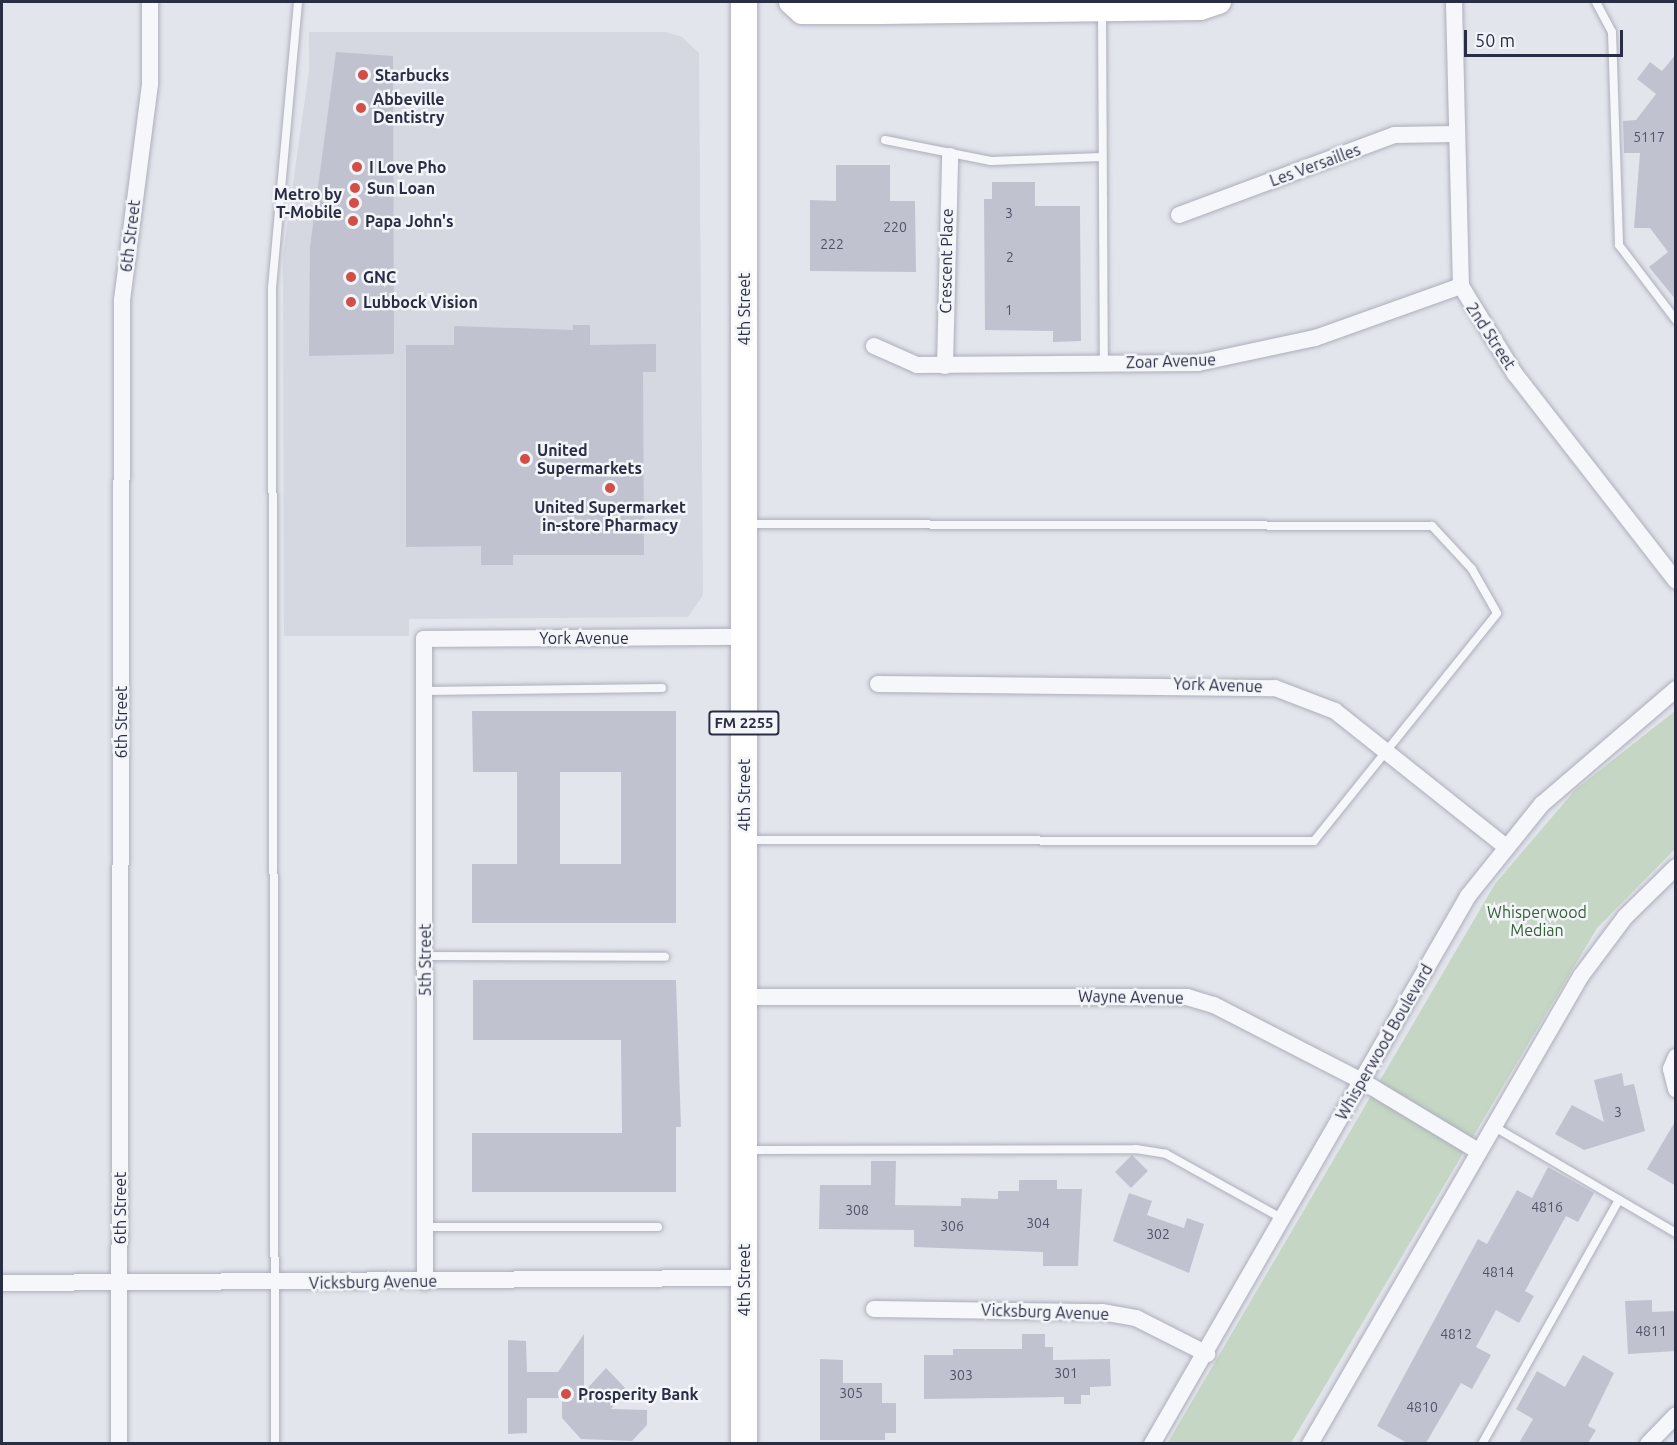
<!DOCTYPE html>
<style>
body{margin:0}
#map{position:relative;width:1677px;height:1445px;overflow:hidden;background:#e3e5ec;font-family:Ubuntu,sans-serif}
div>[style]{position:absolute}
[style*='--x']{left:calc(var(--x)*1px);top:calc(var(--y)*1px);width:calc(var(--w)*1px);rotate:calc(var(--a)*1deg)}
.built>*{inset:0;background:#d5d7e1}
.green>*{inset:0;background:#c5d6c4}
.building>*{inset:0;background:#c0c3cf}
.roads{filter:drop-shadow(0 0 2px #acaeba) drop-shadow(0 0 2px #acaeba)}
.lane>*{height:8px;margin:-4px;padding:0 4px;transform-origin:4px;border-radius:4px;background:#f6f7fa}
.street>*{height:16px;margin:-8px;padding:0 8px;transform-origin:8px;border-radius:8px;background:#f6f7fa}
.secondary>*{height:24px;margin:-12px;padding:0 12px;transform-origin:12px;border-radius:12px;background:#fff}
.primary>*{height:26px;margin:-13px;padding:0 13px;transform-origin:13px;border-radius:13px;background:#fff}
.dots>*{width:16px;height:16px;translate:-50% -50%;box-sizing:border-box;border:3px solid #f3f5f9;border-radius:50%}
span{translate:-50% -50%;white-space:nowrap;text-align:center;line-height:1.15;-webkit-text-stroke:5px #f3f5f9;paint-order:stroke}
.number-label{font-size:14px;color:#505368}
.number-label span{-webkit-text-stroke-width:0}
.shield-label span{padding:2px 4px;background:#f3f5f9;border:2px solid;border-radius:4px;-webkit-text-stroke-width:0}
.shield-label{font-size:15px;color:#2a2e45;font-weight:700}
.poi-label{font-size:16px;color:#2a2e45;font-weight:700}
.left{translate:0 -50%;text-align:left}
.right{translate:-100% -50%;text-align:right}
.street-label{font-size:16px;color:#2a2e45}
.park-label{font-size:16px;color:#376138}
.frame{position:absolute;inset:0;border:3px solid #2a2e45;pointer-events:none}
.scale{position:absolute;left:1464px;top:30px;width:159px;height:27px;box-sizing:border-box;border:3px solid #2a2e45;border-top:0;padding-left:8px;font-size:18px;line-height:21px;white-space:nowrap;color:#2a2e45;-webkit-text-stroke:4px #f3f5f9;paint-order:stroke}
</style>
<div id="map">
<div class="built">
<i style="clip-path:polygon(309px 32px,666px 32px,682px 37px,699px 53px,703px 595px,688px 617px,409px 619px,409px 636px,284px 636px,283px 255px,309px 71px)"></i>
</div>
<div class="green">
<i style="clip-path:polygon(1675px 711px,1675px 849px,1597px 928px,1291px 1443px,1167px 1444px,1495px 884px,1575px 790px)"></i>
</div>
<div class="building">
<i style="clip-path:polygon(336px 52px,393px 56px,394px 354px,309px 356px,310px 247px)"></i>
<i style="clip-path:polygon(1676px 54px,1676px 300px,1649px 267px,1668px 252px,1650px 228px,1634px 228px,1640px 153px,1624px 153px,1623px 121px,1636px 120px,1656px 94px,1637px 79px,1650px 62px,1662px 71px)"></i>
<i style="clip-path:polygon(836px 165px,890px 165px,890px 201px,915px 201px,916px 272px,810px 271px,810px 200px,836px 201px)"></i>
<i style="clip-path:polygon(992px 182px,1035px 182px,1035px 206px,1080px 206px,1081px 341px,1053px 342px,1053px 331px,985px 330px,984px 199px,992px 199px)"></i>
<i style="clip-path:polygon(573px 325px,590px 325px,590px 345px,656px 344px,656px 372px,643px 372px,644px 555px,513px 555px,513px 565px,481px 565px,481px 546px,406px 547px,406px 345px,454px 345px,454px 326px,573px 330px)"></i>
<i style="clip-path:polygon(evenodd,472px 711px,676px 711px,676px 923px,472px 923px,472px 864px,517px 864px,517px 772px,473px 772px,472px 711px,560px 772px,621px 772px,621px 864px,560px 864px,560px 772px)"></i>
<i style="clip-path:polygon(473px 980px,676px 980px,681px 1127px,676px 1127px,676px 1192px,472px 1192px,472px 1133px,622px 1133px,621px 1040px,473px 1040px)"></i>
<i style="clip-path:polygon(1622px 1073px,1624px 1086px,1634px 1084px,1645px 1131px,1584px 1150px,1555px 1134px,1572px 1105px,1604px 1122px,1594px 1080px)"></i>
<i style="clip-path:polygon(1676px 1120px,1676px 1186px,1647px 1169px)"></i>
<i style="clip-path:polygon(1132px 1155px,1148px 1171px,1131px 1188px,1115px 1172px)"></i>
<i style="clip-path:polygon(871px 1161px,896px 1161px,895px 1205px,961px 1206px,961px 1198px,998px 1199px,998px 1191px,1019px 1191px,1019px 1180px,1057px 1180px,1057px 1189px,1082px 1189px,1078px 1266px,1043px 1266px,1043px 1252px,914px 1247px,914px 1230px,819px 1229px,820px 1185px,871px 1185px)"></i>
<i style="clip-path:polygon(1548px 1167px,1594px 1193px,1578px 1222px,1566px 1216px,1525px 1291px,1534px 1296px,1519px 1323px,1496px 1310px,1476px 1347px,1491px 1355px,1472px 1389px,1461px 1383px,1426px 1443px,1407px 1443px,1377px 1426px,1478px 1239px,1487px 1244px,1517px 1190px,1532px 1198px)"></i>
<i style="clip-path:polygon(1129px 1193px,1152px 1201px,1147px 1215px,1184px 1228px,1187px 1218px,1204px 1224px,1189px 1273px,1113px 1241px)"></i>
<i style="clip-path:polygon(1652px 1300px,1652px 1312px,1676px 1311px,1676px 1351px,1628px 1354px,1625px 1301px)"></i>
<i style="clip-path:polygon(584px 1334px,584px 1392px,606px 1368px,627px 1390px,611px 1409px,647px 1410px,647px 1425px,632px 1441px,581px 1439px,562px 1418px,562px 1398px,527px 1398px,527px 1433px,508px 1434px,508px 1340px,526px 1341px,527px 1372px,558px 1372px)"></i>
<i style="clip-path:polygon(1022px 1334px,1045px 1334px,1045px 1347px,1053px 1347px,1053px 1360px,1110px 1359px,1111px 1386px,1090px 1387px,1090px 1395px,1081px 1395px,1081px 1404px,1064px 1404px,1064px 1397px,924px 1399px,924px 1355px,953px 1355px,953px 1349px,1022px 1349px)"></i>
<i style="clip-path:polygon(1583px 1355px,1614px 1373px,1588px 1426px,1596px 1430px,1588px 1443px,1519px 1443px,1533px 1419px,1516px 1409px,1537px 1371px,1565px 1387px)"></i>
<i style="clip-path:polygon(820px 1359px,843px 1360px,843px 1383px,882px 1383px,882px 1403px,896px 1403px,896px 1433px,885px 1433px,885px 1440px,820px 1440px)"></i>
</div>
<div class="roads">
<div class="lane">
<i style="--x:1596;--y:2;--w:34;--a:62"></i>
<i style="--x:1612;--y:32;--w:213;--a:88.1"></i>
<i style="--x:1619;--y:245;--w:94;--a:52.8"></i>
<i style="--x:1102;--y:11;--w:353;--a:89.7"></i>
<i style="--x:885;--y:140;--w:108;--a:11.2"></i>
<i style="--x:991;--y:161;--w:111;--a:-2.1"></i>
<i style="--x:424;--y:691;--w:238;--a:-0.7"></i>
<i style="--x:748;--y:840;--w:566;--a:0.1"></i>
<i style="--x:1314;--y:841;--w:292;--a:-51.2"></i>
<i style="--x:1497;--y:613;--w:51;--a:-119.6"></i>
<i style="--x:1472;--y:569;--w:59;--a:-132.9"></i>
<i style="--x:1432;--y:526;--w:684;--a:-179.83"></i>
<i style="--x:425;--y:956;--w:240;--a:0.2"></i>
<i style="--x:1493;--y:1126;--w:212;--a:30.3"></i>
<i style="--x:746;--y:1150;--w:390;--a:-0.1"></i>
<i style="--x:1136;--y:1149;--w:30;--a:9"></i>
<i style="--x:1166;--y:1154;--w:134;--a:29.1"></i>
<i style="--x:425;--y:1227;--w:233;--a:0"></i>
<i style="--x:275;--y:1444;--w:1156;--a:-90.15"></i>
<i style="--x:272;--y:288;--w:287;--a:-84.8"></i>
<i style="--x:1482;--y:1444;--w:280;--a:-60.7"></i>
</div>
<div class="street">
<i style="--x:1454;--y:2;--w:284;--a:88.6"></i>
<i style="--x:1461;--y:286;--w:103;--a:58.5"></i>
<i style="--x:1515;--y:374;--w:262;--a:52.1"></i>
<i style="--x:1179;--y:215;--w:229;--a:-20.4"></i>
<i style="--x:1394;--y:135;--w:60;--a:-1"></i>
<i style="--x:874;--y:346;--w:47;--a:23.8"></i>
<i style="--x:917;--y:365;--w:281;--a:-0.4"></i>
<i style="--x:1198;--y:363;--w:120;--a:-12.1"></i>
<i style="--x:1315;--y:338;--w:155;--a:-19.6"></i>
<i style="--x:945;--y:366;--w:210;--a:-88.6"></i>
<i style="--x:878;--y:684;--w:397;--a:0.6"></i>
<i style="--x:1275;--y:688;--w:64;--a:21"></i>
<i style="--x:1335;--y:711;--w:217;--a:38.5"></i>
<i style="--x:745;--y:997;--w:442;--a:0"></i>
<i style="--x:1187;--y:997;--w:28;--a:17"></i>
<i style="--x:1214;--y:1005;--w:166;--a:27.2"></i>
<i style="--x:1362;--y:1081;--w:135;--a:31.1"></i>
<i style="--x:1676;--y:1057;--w:13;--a:113"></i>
<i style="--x:1671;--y:1069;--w:21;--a:76"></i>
<i style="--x:425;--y:1282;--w:643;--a:-90.09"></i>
<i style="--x:424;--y:639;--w:320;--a:-0.4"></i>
<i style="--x:2;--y:1283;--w:742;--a:-0.39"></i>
<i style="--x:874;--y:1309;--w:228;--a:0.8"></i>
<i style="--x:1102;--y:1312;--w:35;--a:10"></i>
<i style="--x:1136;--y:1318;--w:80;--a:26.9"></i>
<i style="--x:119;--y:1444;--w:1144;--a:-89.85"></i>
<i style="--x:122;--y:300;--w:218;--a:-82.6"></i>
<i style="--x:150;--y:84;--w:82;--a:-90"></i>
<i style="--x:1152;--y:1444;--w:633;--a:-60.03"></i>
<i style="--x:1468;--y:896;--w:118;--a:-51.2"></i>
<i style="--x:1542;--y:804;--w:177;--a:-40.6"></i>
<i style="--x:1310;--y:1444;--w:541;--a:-59.93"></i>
<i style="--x:1581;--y:976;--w:74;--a:-53.3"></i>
<i style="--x:1625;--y:917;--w:71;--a:-44.4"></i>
<i style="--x:1648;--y:1444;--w:40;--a:-46"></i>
</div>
<div class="secondary">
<i style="--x:791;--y:2;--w:15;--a:42"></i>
<i style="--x:802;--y:12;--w:78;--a:0"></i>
<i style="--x:880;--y:12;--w:320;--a:-0.7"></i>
<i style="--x:1200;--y:8;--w:20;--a:-18"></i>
</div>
<div class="primary">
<i style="--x:744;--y:2;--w:1442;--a:90"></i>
</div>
</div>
<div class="dots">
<i style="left:363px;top:75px;background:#d34e46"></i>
<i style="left:361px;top:108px;background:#d34e46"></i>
<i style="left:357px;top:167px;background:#d34e46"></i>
<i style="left:355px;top:188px;background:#d34e46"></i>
<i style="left:354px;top:203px;background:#d34e46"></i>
<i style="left:353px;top:221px;background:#d34e46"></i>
<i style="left:351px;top:277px;background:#d34e46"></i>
<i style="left:351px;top:302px;background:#d34e46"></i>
<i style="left:525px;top:459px;background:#d34e46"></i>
<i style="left:610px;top:488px;background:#d34e46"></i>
<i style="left:566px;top:1394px;background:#d34e46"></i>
</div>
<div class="number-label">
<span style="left:1649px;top:137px">5117</span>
<span style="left:1009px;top:213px">3</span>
<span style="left:895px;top:227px">220</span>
<span style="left:832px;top:244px">222</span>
<span style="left:1010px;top:257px">2</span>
<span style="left:1009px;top:310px">1</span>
<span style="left:1618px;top:1112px">3</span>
<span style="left:1547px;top:1207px">4816</span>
<span style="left:857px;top:1210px">308</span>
<span style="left:1038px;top:1223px">304</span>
<span style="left:952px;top:1226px">306</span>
<span style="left:1158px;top:1234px">302</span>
<span style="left:1498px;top:1272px">4814</span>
<span style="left:1651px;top:1331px">4811</span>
<span style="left:1456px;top:1334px">4812</span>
<span style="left:1066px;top:1373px">301</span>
<span style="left:961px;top:1375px">303</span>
<span style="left:851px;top:1393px">305</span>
<span style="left:1422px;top:1407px">4810</span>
</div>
<div class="shield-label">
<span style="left:744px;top:723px">FM 2255</span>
</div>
<div class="poi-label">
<span class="left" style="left:375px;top:75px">Starbucks</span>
<span class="left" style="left:373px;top:108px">Abbeville<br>Dentistry</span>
<span class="left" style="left:369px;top:167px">I Love Pho</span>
<span class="left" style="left:367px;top:188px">Sun Loan</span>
<span class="right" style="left:342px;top:203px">Metro by<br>T-Mobile</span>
<span class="left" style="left:365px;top:221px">Papa John's</span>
<span class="left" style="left:363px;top:277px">GNC</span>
<span class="left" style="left:363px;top:302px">Lubbock Vision</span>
<span class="left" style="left:537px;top:459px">United<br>Supermarkets</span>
<span style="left:610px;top:516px">United Supermarket<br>in-store Pharmacy</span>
<span class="left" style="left:578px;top:1394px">Prosperity Bank</span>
</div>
<div class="street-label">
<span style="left:1315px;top:165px;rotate:-20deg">Les Versailles</span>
<span style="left:130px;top:236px;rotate:-83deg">6th Street</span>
<span style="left:946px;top:261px;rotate:-89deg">Crescent Place</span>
<span style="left:744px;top:309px;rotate:-90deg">4th Street</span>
<span style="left:1491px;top:336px;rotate:57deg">2nd Street</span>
<span style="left:1171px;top:361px;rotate:-2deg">Zoar Avenue</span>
<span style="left:584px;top:638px">York Avenue</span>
<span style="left:1218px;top:685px;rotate:2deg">York Avenue</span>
<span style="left:121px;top:722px;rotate:-90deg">6th Street</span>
<span style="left:744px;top:795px;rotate:-90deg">4th Street</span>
<span style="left:425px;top:960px;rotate:-90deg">5th Street</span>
<span style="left:1131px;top:997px;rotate:1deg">Wayne Avenue</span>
<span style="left:1384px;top:1042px;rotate:-60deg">Whisperwood Boulevard</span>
<span style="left:120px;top:1208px;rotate:-90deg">6th Street</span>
<span style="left:744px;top:1280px;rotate:-90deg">4th Street</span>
<span style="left:373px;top:1282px;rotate:-1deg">Vicksburg Avenue</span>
<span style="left:1045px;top:1312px;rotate:2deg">Vicksburg Avenue</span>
</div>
<div class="park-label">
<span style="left:1537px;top:921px">Whisperwood<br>Median</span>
</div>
<div class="frame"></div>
<div class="scale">50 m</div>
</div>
